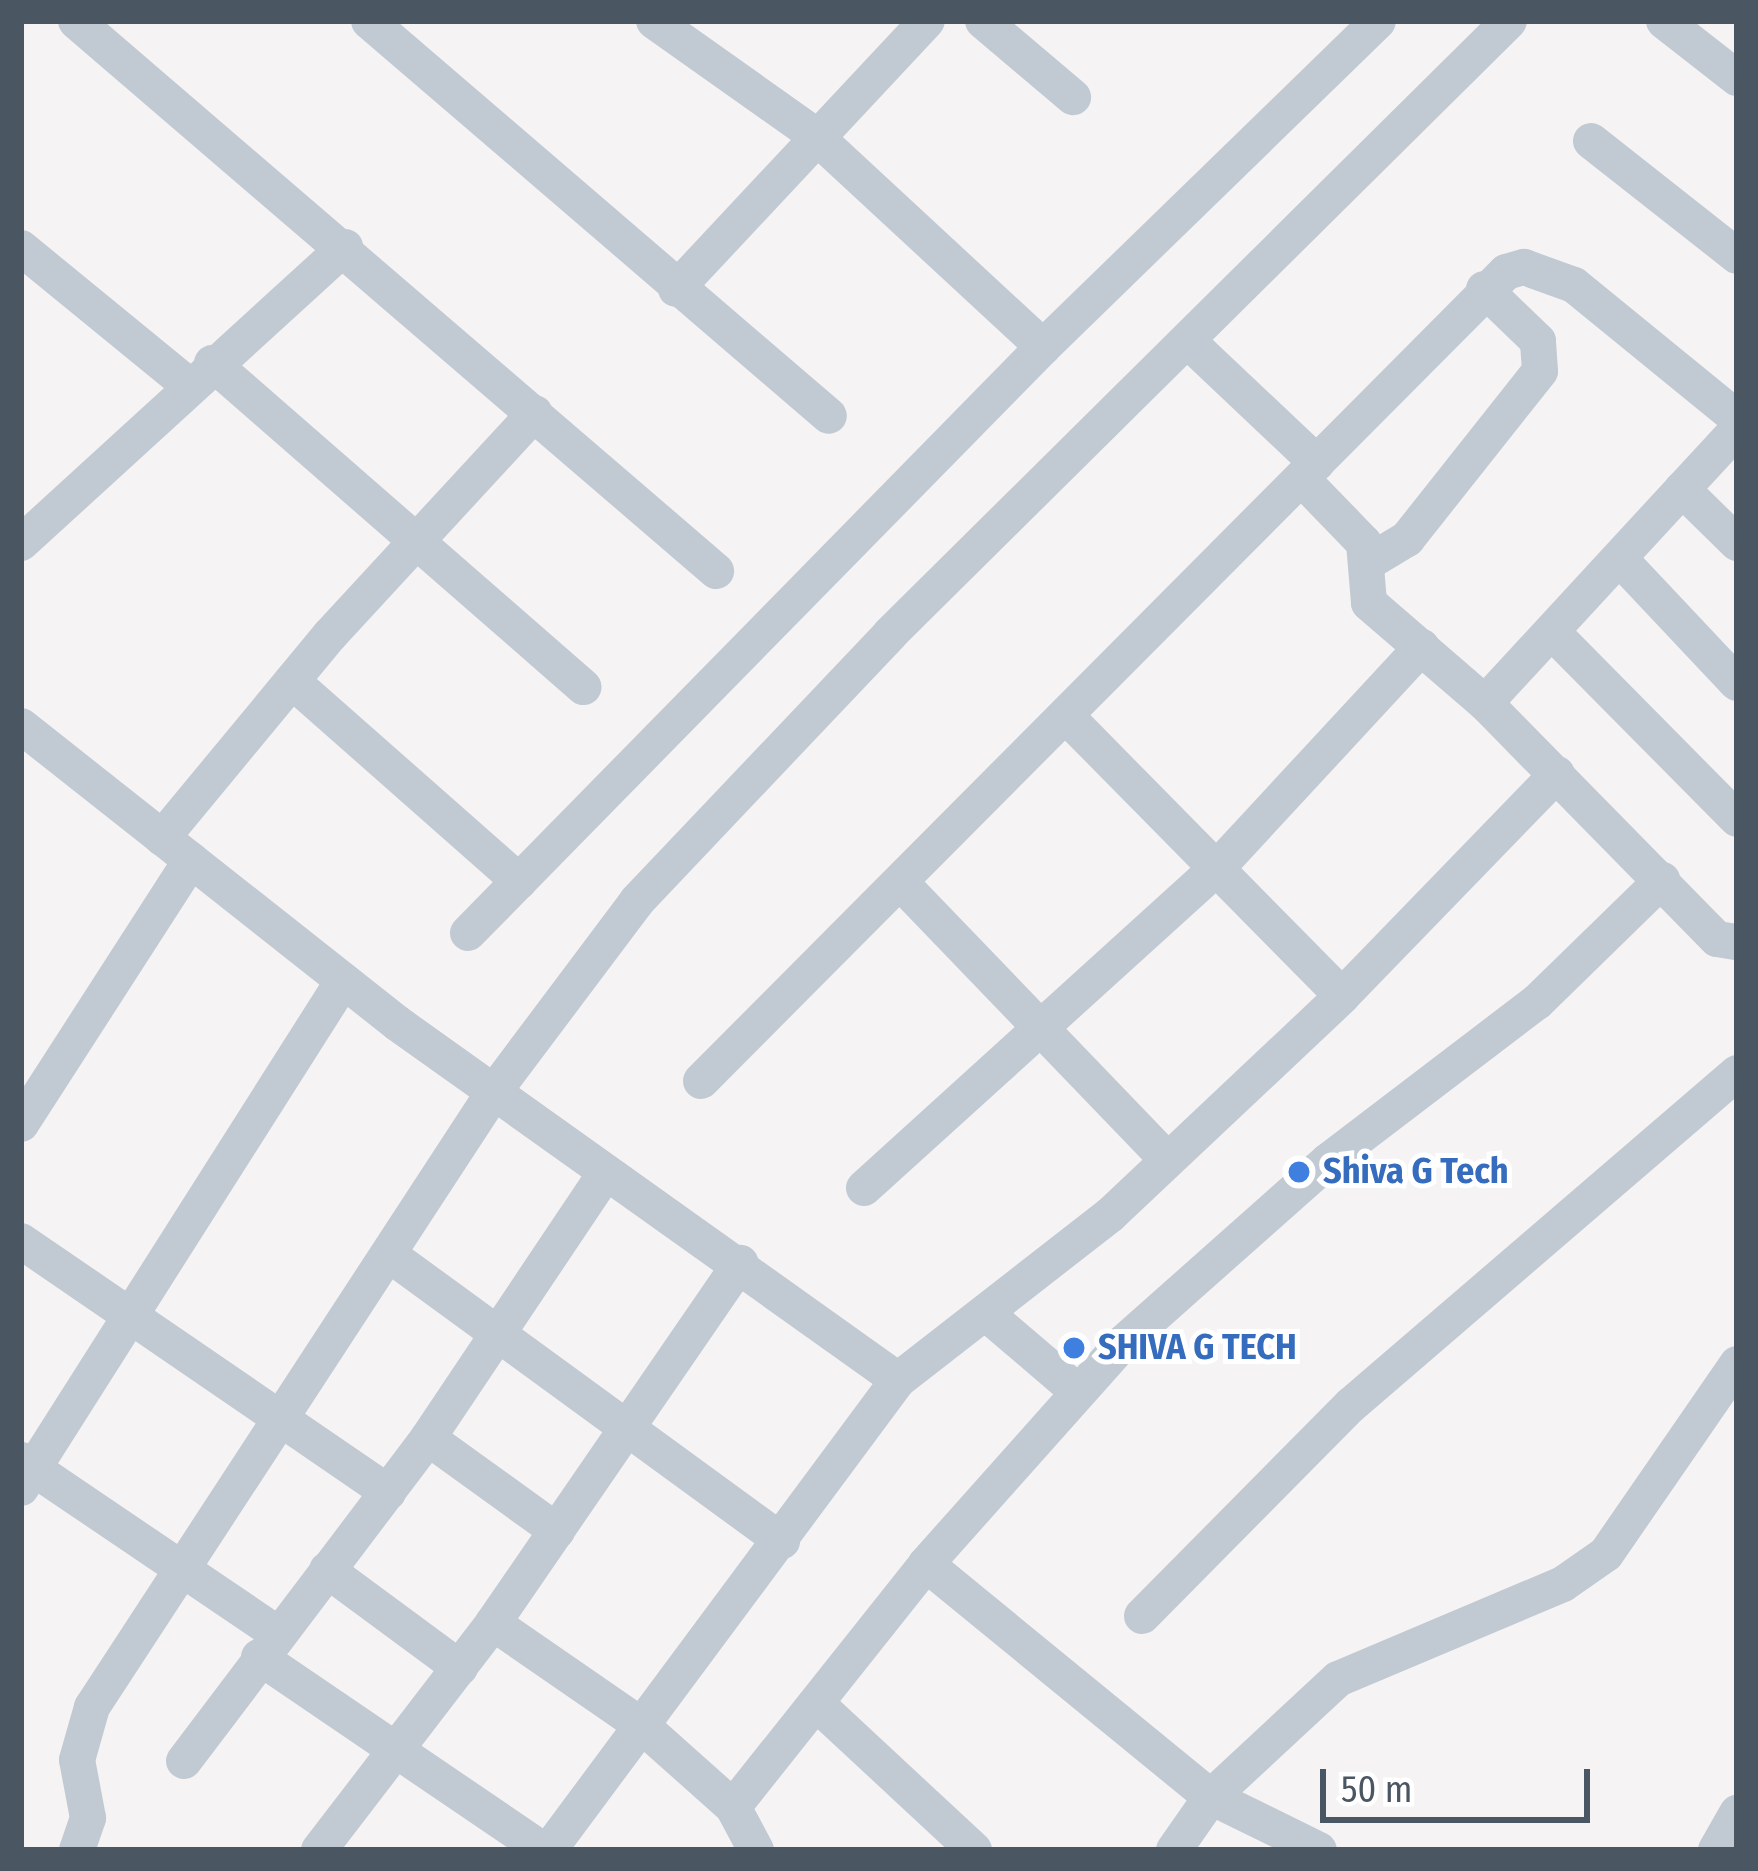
<!DOCTYPE html>
<style>
body{margin:0}
#map{position:relative;width:1758px;height:1871px;overflow:hidden;background:#f5f3f3;font-family:"Fira Sans Condensed",sans-serif}
div>[style]{position:absolute}
[style*='--x']{left:calc(var(--x)*1px);top:calc(var(--y)*1px);width:calc(var(--w)*1px);rotate:calc(var(--a)*1deg)}
.minor>*{height:36px;margin:-18px;padding:0 18px;transform-origin:18px;border-radius:18px;background:#c1cad2}
.dots>*{width:33px;height:33px;translate:-50% -50%;box-sizing:border-box;border:6px solid #fff;border-radius:50%}
span{translate:-50% -50%;white-space:nowrap;text-align:center;line-height:1.15;-webkit-text-stroke:10px #fff;paint-order:stroke}
.shop-label{font-size:36px;color:#366cbe;font-weight:700}
.left{translate:0 -50%;text-align:left}
.frame{position:absolute;inset:0;border:24px solid #4a5661;pointer-events:none}
.scale{position:absolute;left:1320px;top:1769px;width:270px;height:54px;box-sizing:border-box;border:6px solid #4a5661;border-top:0;padding-left:15px;font-size:36px;line-height:42px;white-space:nowrap;color:#4a5661;-webkit-text-stroke:9px #fff;paint-order:stroke}
</style>
<div id="map">
<div class="minor">
<i style="--x:76;--y:21;--w:844;--a:40.67"></i>
<i style="--x:369;--y:21;--w:606;--a:40.65"></i>
<i style="--x:654;--y:21;--w:194;--a:35.3"></i>
<i style="--x:812;--y:133;--w:315;--a:42.8"></i>
<i style="--x:983;--y:21;--w:118;--a:40.2"></i>
<i style="--x:1664;--y:21;--w:93;--a:38"></i>
<i style="--x:1591;--y:141;--w:186;--a:38.2"></i>
<i style="--x:21;--y:248;--w:215;--a:39.3"></i>
<i style="--x:676;--y:289;--w:367;--a:-46.9"></i>
<i style="--x:1189;--y:342;--w:176;--a:43.4"></i>
<i style="--x:212;--y:363;--w:493;--a:41.1"></i>
<i style="--x:1302;--y:479;--w:89;--a:45.9"></i>
<i style="--x:1364;--y:543;--w:60;--a:85.2"></i>
<i style="--x:1369;--y:603;--w:153;--a:40.8"></i>
<i style="--x:1485;--y:703;--w:331;--a:45.5"></i>
<i style="--x:1717;--y:939;--w:20;--a:9"></i>
<i style="--x:1682;--y:489;--w:77;--a:44.5"></i>
<i style="--x:21;--y:543;--w:439;--a:-42.4"></i>
<i style="--x:1620;--y:559;--w:170;--a:46.7"></i>
<i style="--x:1367;--y:563;--w:47;--a:-31"></i>
<i style="--x:1407;--y:539;--w:214;--a:-51.6"></i>
<i style="--x:1540;--y:371;--w:30;--a:-94"></i>
<i style="--x:1538;--y:341;--w:75;--a:-136.1"></i>
<i style="--x:1552;--y:632;--w:263;--a:45.3"></i>
<i style="--x:292;--y:681;--w:303;--a:41.4"></i>
<i style="--x:1485;--y:703;--w:372;--a:-47.3"></i>
<i style="--x:1068;--y:718;--w:390;--a:45.4"></i>
<i style="--x:21;--y:726;--w:479;--a:38.3"></i>
<i style="--x:397;--y:1023;--w:615;--a:35.47"></i>
<i style="--x:162;--y:838;--w:264;--a:-50.4"></i>
<i style="--x:330;--y:635;--w:302;--a:-47.3"></i>
<i style="--x:902;--y:884;--w:383;--a:46.1"></i>
<i style="--x:468;--y:933;--w:821;--a:-45.54"></i>
<i style="--x:1043;--y:347;--w:467;--a:-44.2"></i>
<i style="--x:701;--y:1081;--w:1141;--a:-45.14"></i>
<i style="--x:1506;--y:272;--w:19;--a:-16"></i>
<i style="--x:1524;--y:267;--w:53;--a:19.8"></i>
<i style="--x:1574;--y:285;--w:210;--a:39.2"></i>
<i style="--x:21;--y:1124;--w:314;--a:-57.2"></i>
<i style="--x:864;--y:1188;--w:478;--a:-42.2"></i>
<i style="--x:1218;--y:867;--w:300;--a:-47.2"></i>
<i style="--x:21;--y:1241;--w:445;--a:34.4"></i>
<i style="--x:391;--y:1256;--w:484;--a:36.1"></i>
<i style="--x:988;--y:1315;--w:117;--a:40.5"></i>
<i style="--x:428;--y:1438;--w:159;--a:35.8"></i>
<i style="--x:21;--y:1460;--w:310;--a:34.1"></i>
<i style="--x:21;--y:1488;--w:601;--a:-57.58"></i>
<i style="--x:926;--y:1564;--w:368;--a:39.3"></i>
<i style="--x:1211;--y:1797;--w:120;--a:26.1"></i>
<i style="--x:327;--y:1570;--w:165;--a:36.4"></i>
<i style="--x:1142;--y:1616;--w:297;--a:-45.3"></i>
<i style="--x:1351;--y:1405;--w:509;--a:-40.7"></i>
<i style="--x:493;--y:1623;--w:180;--a:34.6"></i>
<i style="--x:641;--y:1725;--w:123;--a:41.7"></i>
<i style="--x:733;--y:1807;--w:49;--a:61.9"></i>
<i style="--x:259;--y:1657;--w:343;--a:34.2"></i>
<i style="--x:818;--y:1705;--w:213;--a:42.9"></i>
<i style="--x:184;--y:1761;--w:405;--a:-52.9"></i>
<i style="--x:428;--y:1438;--w:316;--a:-56.2"></i>
<i style="--x:733;--y:1807;--w:310;--a:-51.5"></i>
<i style="--x:926;--y:1564;--w:295;--a:-48.3"></i>
<i style="--x:1122;--y:1344;--w:276;--a:-41.6"></i>
<i style="--x:1328;--y:1161;--w:263;--a:-37.3"></i>
<i style="--x:1537;--y:1002;--w:175;--a:-44.3"></i>
<i style="--x:77;--y:1850;--w:34;--a:-71"></i>
<i style="--x:88;--y:1818;--w:59;--a:-100.7"></i>
<i style="--x:77;--y:1760;--w:55;--a:-74.2"></i>
<i style="--x:92;--y:1707;--w:733;--a:-56.85"></i>
<i style="--x:493;--y:1093;--w:240;--a:-53.1"></i>
<i style="--x:637;--y:901;--w:368;--a:-46.5"></i>
<i style="--x:890;--y:634;--w:871;--a:-44.72"></i>
<i style="--x:319;--y:1850;--w:286;--a:-52.5"></i>
<i style="--x:493;--y:1623;--w:437;--a:-55.5"></i>
<i style="--x:549;--y:1850;--w:585;--a:-53.4"></i>
<i style="--x:898;--y:1380;--w:269;--a:-37.9"></i>
<i style="--x:1110;--y:1215;--w:319;--a:-43.3"></i>
<i style="--x:1342;--y:996;--w:309;--a:-45.9"></i>
<i style="--x:1174;--y:1850;--w:65;--a:-55.1"></i>
<i style="--x:1211;--y:1797;--w:173;--a:-42.9"></i>
<i style="--x:1338;--y:1679;--w:244;--a:-22.9"></i>
<i style="--x:1563;--y:1584;--w:52;--a:-34.9"></i>
<i style="--x:1606;--y:1554;--w:231;--a:-55.4"></i>
<i style="--x:1716;--y:1850;--w:43;--a:-60.4"></i>
</div>
<div class="dots">
<i style="left:1299px;top:1172px;background:#3f7fe0"></i>
<i style="left:1074px;top:1348px;background:#3f7fe0"></i>
</div>
<div class="shop-label">
<span class="left" style="left:1323px;top:1172px">Shiva G Tech</span>
<span class="left" style="left:1098px;top:1348px">SHIVA G TECH</span>
</div>
<div class="frame"></div>
<div class="scale">50 m</div>
</div>
